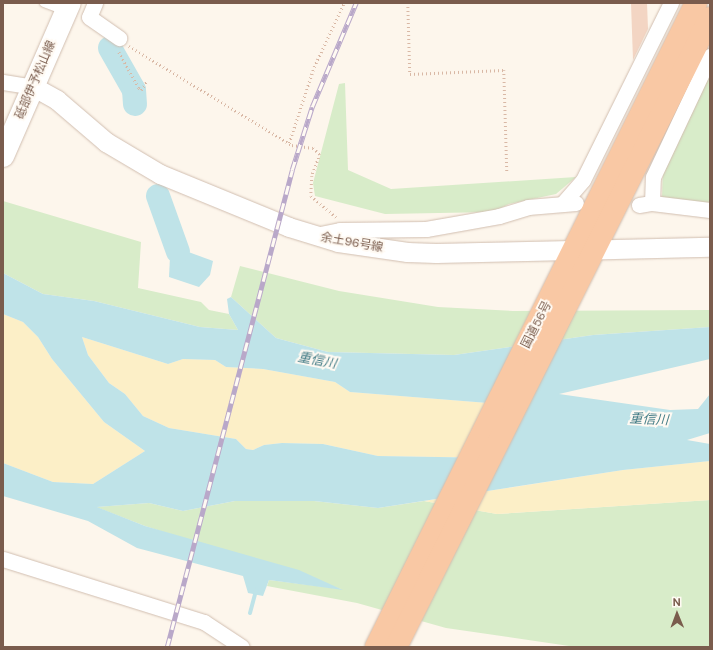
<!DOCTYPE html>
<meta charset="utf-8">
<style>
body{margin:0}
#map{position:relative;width:713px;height:650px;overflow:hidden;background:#fdf6ec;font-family:"DM Sans","Noto Sans JP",sans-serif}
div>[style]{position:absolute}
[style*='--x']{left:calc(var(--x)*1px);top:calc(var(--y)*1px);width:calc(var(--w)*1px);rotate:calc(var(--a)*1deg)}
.green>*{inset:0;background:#d8ecc9}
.sand>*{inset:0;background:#fcefc7}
.water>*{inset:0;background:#bfe3e8}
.stream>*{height:4px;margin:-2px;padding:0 2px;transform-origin:2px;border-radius:2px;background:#bfe3e8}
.river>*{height:24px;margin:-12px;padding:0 12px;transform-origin:12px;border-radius:12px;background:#bfe3e8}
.building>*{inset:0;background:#f3d5c3}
.path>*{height:2.5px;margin-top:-1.25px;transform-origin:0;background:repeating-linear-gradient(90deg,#d9b8a5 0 1px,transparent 0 4px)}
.roads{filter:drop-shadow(0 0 1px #d1beb0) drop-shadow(0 0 1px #d1beb0)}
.service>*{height:8px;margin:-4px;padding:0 4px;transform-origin:4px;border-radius:4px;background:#fff}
.minor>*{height:15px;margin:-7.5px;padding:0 7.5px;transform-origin:7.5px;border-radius:7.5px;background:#fff}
.tertiary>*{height:19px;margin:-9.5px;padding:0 9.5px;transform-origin:9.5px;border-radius:9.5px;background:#fff}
.secondary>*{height:22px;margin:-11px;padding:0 11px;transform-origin:11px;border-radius:11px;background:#fff}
.trunk>*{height:22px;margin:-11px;padding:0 11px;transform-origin:11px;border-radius:11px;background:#f9c8a4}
.rail>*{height:4.5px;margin-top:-2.25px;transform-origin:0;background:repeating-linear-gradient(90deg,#fffaf3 0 9px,#b9a8c9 0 18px);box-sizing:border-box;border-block:1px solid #b9a8c9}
span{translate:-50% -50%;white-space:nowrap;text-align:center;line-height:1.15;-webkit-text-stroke:4px #fffaf3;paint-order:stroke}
.street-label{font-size:12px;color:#7a5c4d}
.water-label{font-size:13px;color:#437c86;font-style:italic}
.frame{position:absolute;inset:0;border:4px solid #7a5c4d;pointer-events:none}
.north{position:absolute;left:657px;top:594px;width:40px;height:40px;-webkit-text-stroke:3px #fffaf3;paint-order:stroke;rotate:359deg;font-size:11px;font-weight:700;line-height:16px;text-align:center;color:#7a5c4d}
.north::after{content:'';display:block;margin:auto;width:14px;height:18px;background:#7a5c4d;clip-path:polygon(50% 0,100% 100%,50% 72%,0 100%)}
</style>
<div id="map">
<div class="green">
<i style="clip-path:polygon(710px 68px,710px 204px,662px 198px,663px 166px)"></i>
<i style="clip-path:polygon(345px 83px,348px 170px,391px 189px,576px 177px,556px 194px,509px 204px,493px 212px,385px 214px,315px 196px,313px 183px,339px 84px)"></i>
<i style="clip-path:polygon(3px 201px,141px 242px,138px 288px,201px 302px,209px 310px,229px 314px,238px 330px,200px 327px,94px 301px,43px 294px,3px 273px)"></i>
<i style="clip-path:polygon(240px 266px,339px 291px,438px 307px,513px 311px,710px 310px,710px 327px,593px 335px,454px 355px,328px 352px,276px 338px,231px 297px)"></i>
<i style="clip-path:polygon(710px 500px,710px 647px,576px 647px,446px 628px,357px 603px,267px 586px,269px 580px,341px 589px,145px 526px,96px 507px,149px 503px,183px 511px,235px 501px,314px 501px,378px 508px,424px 501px,497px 514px)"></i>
</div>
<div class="sand">
<i style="clip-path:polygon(3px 314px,23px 322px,38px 337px,52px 359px,104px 422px,145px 451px,93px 484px,53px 482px,3px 463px)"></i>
<i style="clip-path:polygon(82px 337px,168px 364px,183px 359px,215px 360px,226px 367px,263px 369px,335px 382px,350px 392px,525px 406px,500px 458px,378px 456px,323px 444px,282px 443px,264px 445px,253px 450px,246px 449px,236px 439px,169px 428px,143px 416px,125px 394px,109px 383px,88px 355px)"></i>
<i style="clip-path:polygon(710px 461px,710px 500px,497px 514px,424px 501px,623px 470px)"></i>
</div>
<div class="water">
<i style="clip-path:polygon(183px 250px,213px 261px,210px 275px,199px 287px,169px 277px,170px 257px)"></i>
<i style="clip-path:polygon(evenodd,3px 273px,43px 294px,94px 301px,200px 327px,238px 330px,229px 314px,227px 299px,231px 297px,276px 338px,328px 352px,454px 355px,593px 335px,710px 327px,710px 359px,559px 394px,670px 410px,698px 409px,710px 394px,710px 433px,687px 440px,710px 444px,710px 461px,623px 470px,378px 508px,314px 501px,235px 501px,183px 511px,149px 503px,97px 507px,145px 526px,299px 570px,343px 590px,269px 580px,263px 596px,248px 593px,243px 576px,137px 548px,88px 521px,3px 496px,3px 463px,53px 482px,93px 484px,145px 451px,104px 422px,52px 359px,38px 337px,23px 322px,3px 314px,3px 273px,82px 337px,168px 364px,183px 359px,215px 360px,226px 367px,263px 369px,335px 382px,350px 392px,525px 406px,499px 458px,378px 456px,323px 444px,282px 443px,264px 445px,253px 450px,246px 449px,236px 439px,169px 428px,143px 416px,125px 394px,109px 383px,88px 355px,82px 337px)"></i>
</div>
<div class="stream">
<i style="--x:250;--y:613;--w:24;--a:-75"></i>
</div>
<div class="river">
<i style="--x:110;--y:48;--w:48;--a:60.3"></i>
<i style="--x:134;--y:90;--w:14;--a:86"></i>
<i style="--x:158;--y:196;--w:59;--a:70.3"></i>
</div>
<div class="building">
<i style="clip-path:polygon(631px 3px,647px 3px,648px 29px,633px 60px)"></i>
</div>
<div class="path">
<i style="--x:408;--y:3;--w:71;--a:88.4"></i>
<i style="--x:410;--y:74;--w:94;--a:-2.4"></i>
<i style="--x:504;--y:70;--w:102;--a:88.3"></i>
<i style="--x:129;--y:46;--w:191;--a:31.3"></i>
<i style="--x:292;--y:145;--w:21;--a:8"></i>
<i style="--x:313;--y:148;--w:9;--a:41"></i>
<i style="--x:320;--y:154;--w:23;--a:110"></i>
<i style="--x:312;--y:176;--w:20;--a:93"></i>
<i style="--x:311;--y:196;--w:33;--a:40"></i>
<i style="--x:119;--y:52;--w:41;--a:60.9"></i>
<i style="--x:139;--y:88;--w:3;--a:45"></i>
<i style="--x:141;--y:90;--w:11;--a:-56"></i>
<i style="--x:289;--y:143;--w:80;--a:-71.8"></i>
<i style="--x:314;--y:67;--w:71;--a:-64.9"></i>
</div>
<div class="roads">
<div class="service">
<i style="--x:44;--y:3;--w:22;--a:21"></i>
</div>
<div class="minor">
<i style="--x:95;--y:3;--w:15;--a:113"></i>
<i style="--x:89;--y:17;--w:37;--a:35"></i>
<i style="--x:3;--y:82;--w:31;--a:9"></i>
<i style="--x:563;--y:203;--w:30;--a:-49"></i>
<i style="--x:583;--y:180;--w:198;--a:-63.6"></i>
<i style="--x:652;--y:203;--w:26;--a:-88"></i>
<i style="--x:653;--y:177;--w:134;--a:-64.8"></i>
<i style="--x:639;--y:205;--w:13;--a:-9"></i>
<i style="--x:652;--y:203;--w:58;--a:6.9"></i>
<i style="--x:315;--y:235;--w:25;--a:-11"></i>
<i style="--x:340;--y:230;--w:86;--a:-0.7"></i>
<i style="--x:426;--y:229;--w:74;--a:-10.1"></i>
<i style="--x:499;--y:216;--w:30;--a:-17"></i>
<i style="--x:528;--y:207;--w:48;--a:-4.8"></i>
<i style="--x:3;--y:559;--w:211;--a:17.4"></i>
<i style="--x:204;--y:622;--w:45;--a:33.3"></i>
</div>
<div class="tertiary">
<i style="--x:34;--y:87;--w:26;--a:29"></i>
<i style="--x:57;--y:100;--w:65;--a:40.6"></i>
<i style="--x:106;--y:142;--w:63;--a:30.7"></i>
<i style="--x:160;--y:174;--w:139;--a:22.3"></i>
<i style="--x:289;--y:227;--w:51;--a:17"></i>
<i style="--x:338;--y:242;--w:70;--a:8.2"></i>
<i style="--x:407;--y:252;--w:29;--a:2"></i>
<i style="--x:436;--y:253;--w:274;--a:-1.3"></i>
</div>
<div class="secondary">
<i style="--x:3;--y:156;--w:167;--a:-66.4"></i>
</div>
<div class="trunk">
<i style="--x:376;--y:647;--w:719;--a:-63.58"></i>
<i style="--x:396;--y:647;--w:703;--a:-63.47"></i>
</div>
</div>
<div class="rail">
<i style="--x:167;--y:647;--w:493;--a:-75.3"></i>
<i style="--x:292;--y:170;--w:66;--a:-72.4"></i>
<i style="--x:312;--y:107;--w:113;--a:-67.1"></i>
</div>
<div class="street-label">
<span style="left:36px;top:80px;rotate:-67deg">砥部伊予松山線</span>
<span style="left:352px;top:243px;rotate:10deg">余土96号線</span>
<span style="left:537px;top:325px;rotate:-63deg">国道56号</span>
</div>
<div class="water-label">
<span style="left:317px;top:361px;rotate:11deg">重信川</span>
<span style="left:649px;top:420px;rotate:3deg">重信川</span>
</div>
<div class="frame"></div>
<div class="north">N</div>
</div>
